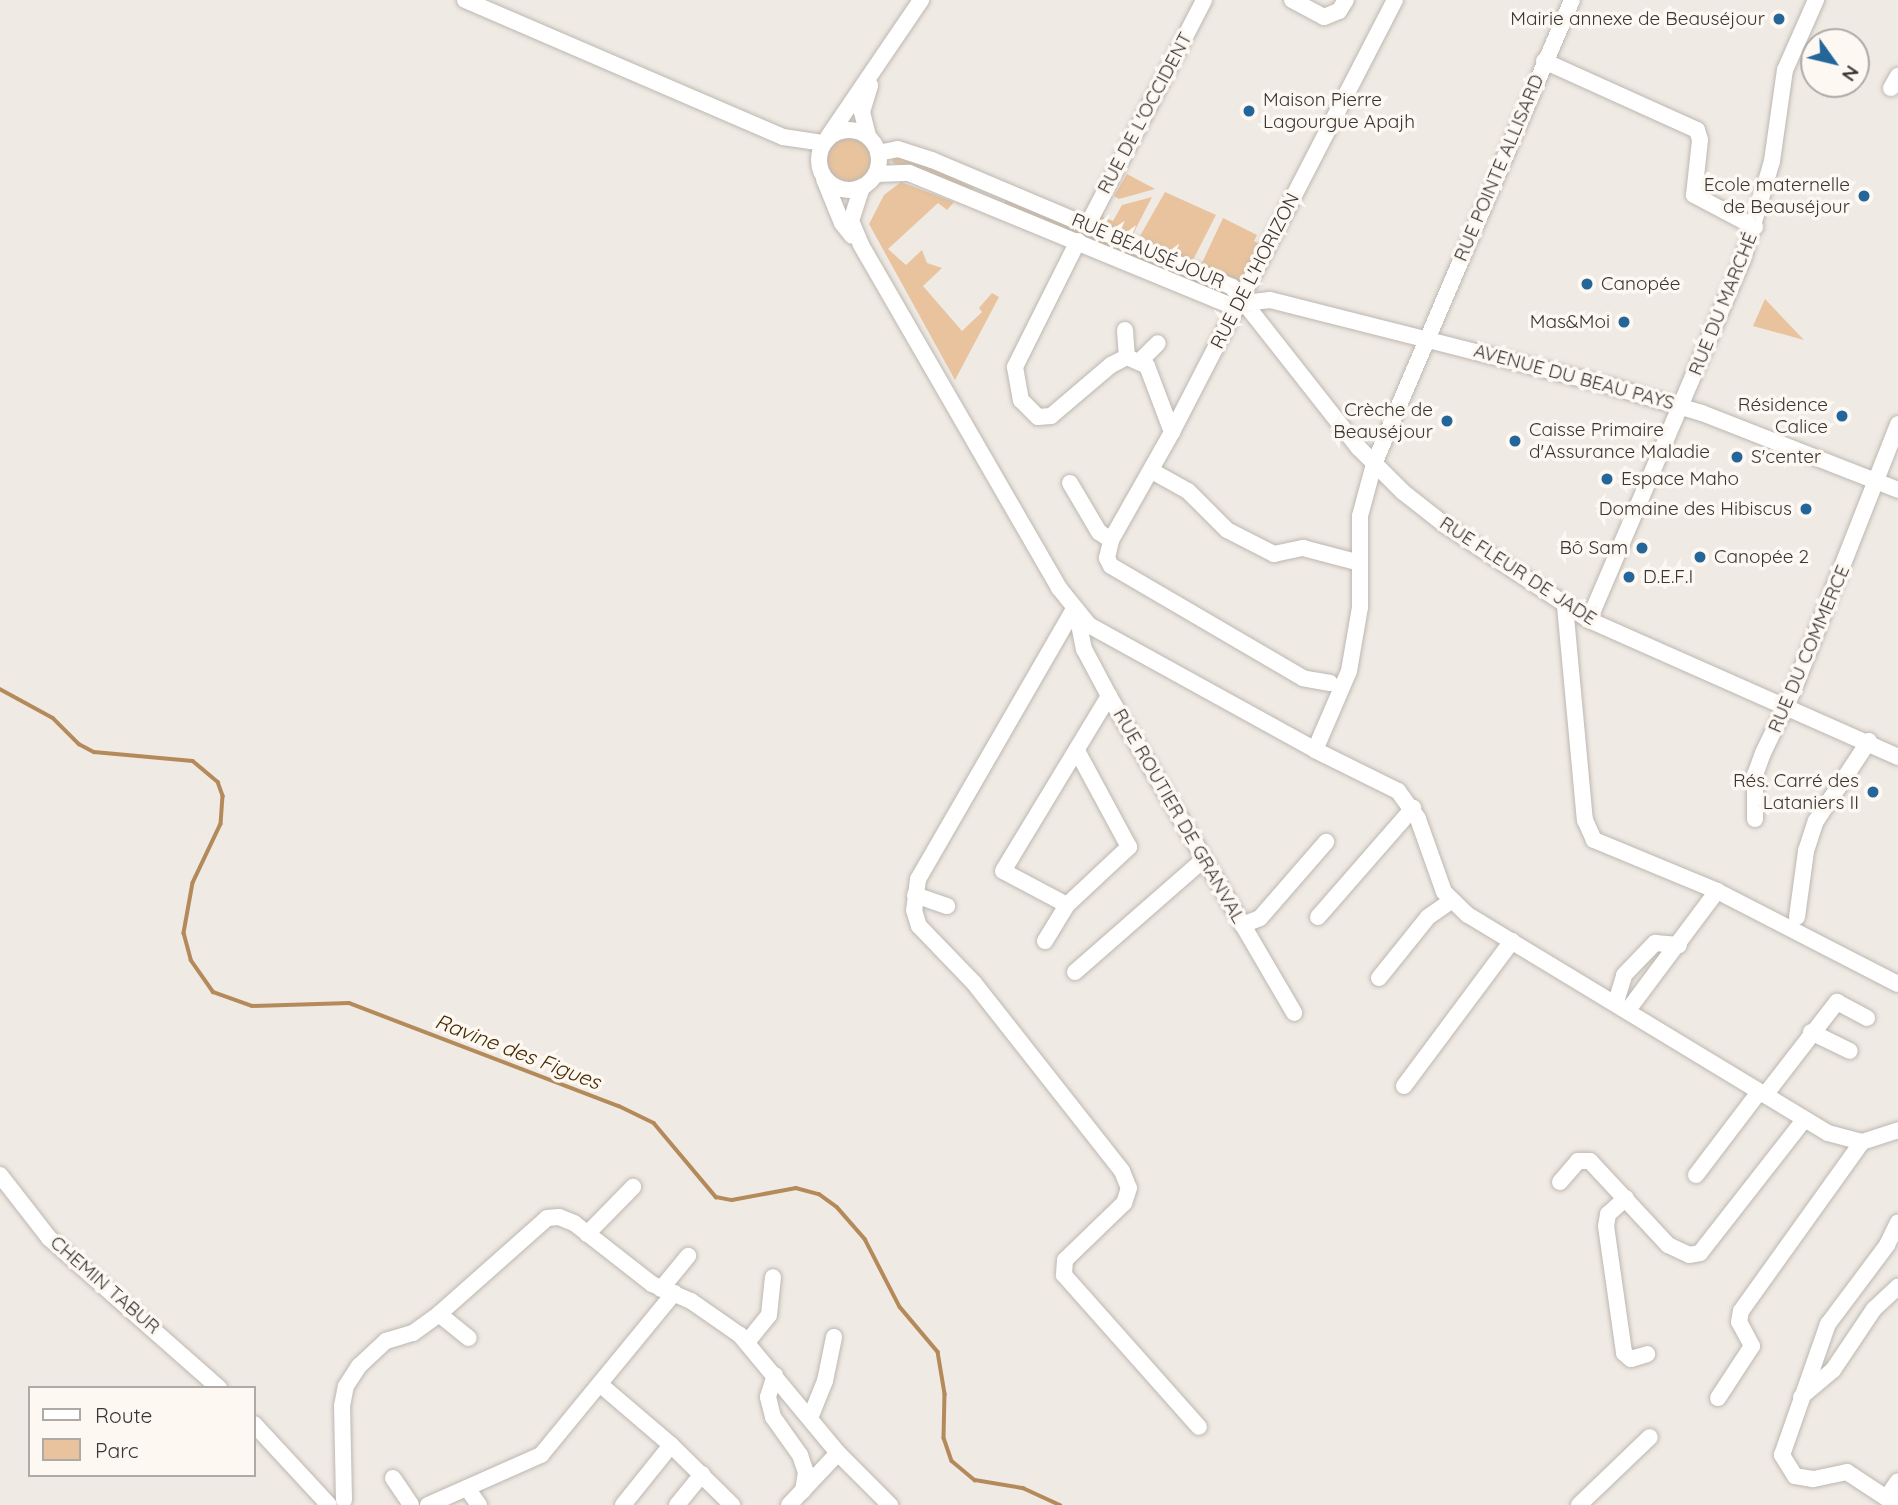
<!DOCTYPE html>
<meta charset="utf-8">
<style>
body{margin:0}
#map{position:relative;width:1898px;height:1505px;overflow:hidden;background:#f0eae4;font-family:Quicksand,sans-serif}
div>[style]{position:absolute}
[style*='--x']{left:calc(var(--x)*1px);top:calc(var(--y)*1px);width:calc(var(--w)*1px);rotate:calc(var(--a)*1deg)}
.green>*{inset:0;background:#e8c39e}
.round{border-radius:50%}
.stream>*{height:3.5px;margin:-1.75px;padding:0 1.75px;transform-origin:1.75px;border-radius:1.75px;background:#b58a5b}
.roads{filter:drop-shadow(0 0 2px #bdb7b1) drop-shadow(0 0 2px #bdb7b1)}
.minor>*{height:16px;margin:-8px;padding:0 8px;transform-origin:8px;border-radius:8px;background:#fff}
.minor>.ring{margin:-8px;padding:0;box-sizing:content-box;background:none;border:16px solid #fff;border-radius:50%}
.dots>*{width:19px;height:19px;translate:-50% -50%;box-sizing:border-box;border:4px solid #fdf8f2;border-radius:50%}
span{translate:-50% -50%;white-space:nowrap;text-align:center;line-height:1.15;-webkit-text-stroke:7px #fdf8f2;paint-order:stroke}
.poi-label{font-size:19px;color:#393634}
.right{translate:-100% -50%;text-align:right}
.left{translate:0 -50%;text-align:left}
.street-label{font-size:19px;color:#393634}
.water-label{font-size:21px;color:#472901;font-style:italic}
.legend{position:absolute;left:28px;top:1386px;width:228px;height:91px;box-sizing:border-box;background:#fdf8f2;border:2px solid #afaaa6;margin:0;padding:9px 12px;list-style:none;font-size:21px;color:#393634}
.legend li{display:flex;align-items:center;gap:14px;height:35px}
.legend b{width:35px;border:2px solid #afaaa6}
.north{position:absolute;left:1800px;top:28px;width:70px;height:70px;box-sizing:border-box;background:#fdf8f2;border:2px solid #afaaa6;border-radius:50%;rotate:124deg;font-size:19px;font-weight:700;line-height:28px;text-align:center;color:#393634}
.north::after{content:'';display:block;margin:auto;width:24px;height:32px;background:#24659a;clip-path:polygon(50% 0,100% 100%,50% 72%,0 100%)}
</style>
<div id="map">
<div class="green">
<i class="round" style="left:824px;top:136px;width:48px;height:48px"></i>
<i style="clip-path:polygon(891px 155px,914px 158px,974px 188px,971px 190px,893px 163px)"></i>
<i style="clip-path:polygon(1127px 174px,1155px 189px,1119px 199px,1114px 196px)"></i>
<i style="clip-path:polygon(901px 182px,954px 202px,947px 210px,938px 203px,888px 249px,906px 265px,922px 250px,927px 263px,942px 268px,923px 286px,962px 331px,982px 312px,979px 308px,992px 293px,999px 297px,955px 380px,869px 224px,884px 195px)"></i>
<i style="clip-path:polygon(1165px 192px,1216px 215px,1194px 258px,1187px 262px,1140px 236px)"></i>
<i style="clip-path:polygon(1152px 197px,1132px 236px,1100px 224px,1097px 217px,1106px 200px,1103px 217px,1113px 221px,1122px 205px)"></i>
<i style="clip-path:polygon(1005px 198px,1177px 271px,1177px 274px,1005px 206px)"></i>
<i style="clip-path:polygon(1223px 218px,1257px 235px,1254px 241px,1261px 245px,1240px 284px,1201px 265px)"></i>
<i style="clip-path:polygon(1765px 299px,1804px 340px,1753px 326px)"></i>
</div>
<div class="stream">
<i style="--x:0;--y:689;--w:60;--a:28.7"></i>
<i style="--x:53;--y:718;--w:37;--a:45"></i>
<i style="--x:79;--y:744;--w:17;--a:28"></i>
<i style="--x:94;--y:752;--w:99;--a:5.2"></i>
<i style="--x:193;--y:761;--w:33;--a:40"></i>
<i style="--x:218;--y:782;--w:15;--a:70"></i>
<i style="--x:223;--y:796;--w:28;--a:94"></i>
<i style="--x:221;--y:824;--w:65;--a:115.4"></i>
<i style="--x:193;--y:883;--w:51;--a:100.2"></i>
<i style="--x:184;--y:933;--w:28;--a:75"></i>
<i style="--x:191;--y:960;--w:39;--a:55"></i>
<i style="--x:213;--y:992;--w:41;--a:19.7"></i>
<i style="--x:252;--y:1006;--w:97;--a:-1.8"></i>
<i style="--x:349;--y:1003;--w:289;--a:20.9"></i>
<i style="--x:619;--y:1106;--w:39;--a:26"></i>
<i style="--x:654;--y:1123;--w:97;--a:50"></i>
<i style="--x:716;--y:1197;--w:16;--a:11"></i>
<i style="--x:732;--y:1200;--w:65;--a:-10.6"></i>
<i style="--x:796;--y:1188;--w:24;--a:15"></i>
<i style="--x:819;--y:1194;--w:22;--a:36"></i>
<i style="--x:837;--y:1207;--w:43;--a:48.8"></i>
<i style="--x:865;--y:1239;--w:76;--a:62.8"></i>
<i style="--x:900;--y:1307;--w:59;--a:49.8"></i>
<i style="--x:938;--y:1352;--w:43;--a:80.5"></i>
<i style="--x:945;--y:1394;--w:44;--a:91.3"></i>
<i style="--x:944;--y:1438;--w:24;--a:71"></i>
<i style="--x:952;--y:1461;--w:30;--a:40"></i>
<i style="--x:975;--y:1480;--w:49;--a:9.5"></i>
<i style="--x:1023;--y:1488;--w:41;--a:24.7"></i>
</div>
<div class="roads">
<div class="minor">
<i style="--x:465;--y:0;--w:346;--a:23.3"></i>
<i style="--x:783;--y:137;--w:40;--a:8.5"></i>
<i style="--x:1292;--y:0;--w:36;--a:28"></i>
<i style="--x:1324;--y:17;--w:16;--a:-22"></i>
<i style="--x:1339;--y:11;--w:13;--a:-58"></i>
<i style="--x:1544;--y:61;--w:168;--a:24.3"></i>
<i style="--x:1697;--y:130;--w:10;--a:73"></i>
<i style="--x:1700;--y:140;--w:55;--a:96.2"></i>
<i style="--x:1694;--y:195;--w:69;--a:27.7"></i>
<i style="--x:1891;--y:88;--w:14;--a:-60"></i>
<i class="ring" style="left:819px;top:130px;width:44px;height:44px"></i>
<i style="--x:868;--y:136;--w:25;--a:-104"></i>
<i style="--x:862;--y:112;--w:28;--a:-73"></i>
<i style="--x:828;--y:137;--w:166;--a:-55.8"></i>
<i style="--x:878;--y:153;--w:20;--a:-11"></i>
<i style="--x:898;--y:149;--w:36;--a:18"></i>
<i style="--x:932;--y:160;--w:326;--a:22.9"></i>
<i style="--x:1232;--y:287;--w:204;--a:51.8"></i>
<i style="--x:1358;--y:447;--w:64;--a:45"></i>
<i style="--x:1403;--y:492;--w:53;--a:38.2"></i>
<i style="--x:1445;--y:525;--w:173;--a:33.4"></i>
<i style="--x:1589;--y:620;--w:338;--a:23.9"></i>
<i style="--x:876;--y:174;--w:33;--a:-2"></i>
<i style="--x:909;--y:173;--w:346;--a:22.4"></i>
<i style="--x:1229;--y:305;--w:41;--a:-7"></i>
<i style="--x:1270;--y:300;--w:354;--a:14.2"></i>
<i style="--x:1613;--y:387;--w:93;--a:16.3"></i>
<i style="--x:1702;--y:413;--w:211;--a:21.4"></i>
<i style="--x:824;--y:179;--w:48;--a:67.8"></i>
<i style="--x:842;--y:223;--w:16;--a:52"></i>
<i style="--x:862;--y:187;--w:36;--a:108"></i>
<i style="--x:851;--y:221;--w:26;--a:67"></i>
<i style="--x:861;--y:245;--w:396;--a:60"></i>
<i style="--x:1059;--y:588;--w:48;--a:51"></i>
<i style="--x:1089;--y:625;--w:258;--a:28.9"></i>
<i style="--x:1315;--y:750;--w:93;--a:26.3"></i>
<i style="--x:1398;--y:791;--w:34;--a:54"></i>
<i style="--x:1418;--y:819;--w:77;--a:70.4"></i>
<i style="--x:1444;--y:892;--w:33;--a:44"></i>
<i style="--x:1468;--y:915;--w:421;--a:31.2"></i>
<i style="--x:1828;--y:1133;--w:35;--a:15"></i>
<i style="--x:1862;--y:1142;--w:38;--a:-18"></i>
<i style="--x:1087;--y:226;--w:254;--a:-62.6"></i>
<i style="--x:1078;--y:241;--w:141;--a:116.6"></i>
<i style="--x:1015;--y:367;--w:34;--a:80"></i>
<i style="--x:1021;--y:400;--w:24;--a:45"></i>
<i style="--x:1038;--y:417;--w:13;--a:-4"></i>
<i style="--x:1051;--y:416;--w:79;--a:-40.4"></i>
<i style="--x:1111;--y:365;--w:18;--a:-27"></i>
<i style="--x:1127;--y:357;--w:22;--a:24"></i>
<i style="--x:1147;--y:366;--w:71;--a:69.3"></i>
<i style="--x:1125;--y:330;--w:27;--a:86"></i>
<i style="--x:1140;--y:361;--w:25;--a:-45"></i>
<i style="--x:1152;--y:471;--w:41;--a:29.1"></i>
<i style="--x:1188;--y:491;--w:55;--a:45"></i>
<i style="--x:1227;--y:530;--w:53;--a:27.1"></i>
<i style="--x:1274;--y:554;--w:30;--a:-12"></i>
<i style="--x:1303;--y:548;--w:59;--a:14.7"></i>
<i style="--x:1070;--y:483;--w:57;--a:59.4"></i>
<i style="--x:1099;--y:532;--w:14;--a:34"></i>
<i style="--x:1565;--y:606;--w:215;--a:84.7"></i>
<i style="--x:1585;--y:820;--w:22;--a:66"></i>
<i style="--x:1594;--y:840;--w:133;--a:22.5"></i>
<i style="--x:1717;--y:891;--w:203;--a:27.2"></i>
<i style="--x:1074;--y:609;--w:312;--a:120"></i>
<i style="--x:918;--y:879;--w:31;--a:97"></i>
<i style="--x:914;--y:910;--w:17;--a:73"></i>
<i style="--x:919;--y:926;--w:79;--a:46"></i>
<i style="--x:974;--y:983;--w:239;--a:51.8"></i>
<i style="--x:1122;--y:1171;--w:18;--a:68"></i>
<i style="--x:1129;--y:1188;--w:16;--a:108"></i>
<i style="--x:1124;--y:1203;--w:82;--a:136"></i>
<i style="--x:1065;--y:1260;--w:15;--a:94"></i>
<i style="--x:1064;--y:1275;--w:203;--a:48.4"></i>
<i style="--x:1077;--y:614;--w:36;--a:79"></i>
<i style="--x:1084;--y:649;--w:53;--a:62"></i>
<i style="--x:1109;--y:696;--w:367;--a:59.7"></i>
<i style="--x:1589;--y:620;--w:392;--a:-66.9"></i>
<i style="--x:1743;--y:259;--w:102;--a:-73.5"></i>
<i style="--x:1772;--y:161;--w:92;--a:-81.9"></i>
<i style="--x:1785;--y:70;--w:77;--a:-66.1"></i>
<i style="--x:1330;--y:683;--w:27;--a:-170"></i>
<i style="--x:1303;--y:678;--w:222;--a:-149.7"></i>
<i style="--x:1111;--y:566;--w:9;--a:-117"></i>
<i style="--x:1107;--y:558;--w:18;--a:-77"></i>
<i style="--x:1111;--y:540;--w:124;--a:-60.5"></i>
<i style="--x:1172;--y:432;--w:486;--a:-62.7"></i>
<i style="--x:1315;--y:750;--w:86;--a:-66.7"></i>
<i style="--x:1349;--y:671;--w:65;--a:-80.2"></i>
<i style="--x:1360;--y:607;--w:91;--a:-90"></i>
<i style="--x:1360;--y:516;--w:54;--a:-74.9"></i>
<i style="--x:1374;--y:464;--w:504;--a:-66.89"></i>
<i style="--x:1755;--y:819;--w:44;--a:-90"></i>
<i style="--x:1755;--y:775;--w:23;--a:-70"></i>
<i style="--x:1763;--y:753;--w:69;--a:-64.2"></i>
<i style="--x:1793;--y:691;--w:287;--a:-68.5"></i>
<i style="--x:915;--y:895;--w:34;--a:19"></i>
<i style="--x:1067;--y:905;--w:72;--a:-152"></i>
<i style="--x:1003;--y:871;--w:205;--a:-58.8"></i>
<i style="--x:1318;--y:917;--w:145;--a:-48.9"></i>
<i style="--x:1797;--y:917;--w:67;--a:-82.2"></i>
<i style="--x:1806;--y:851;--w:32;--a:-72"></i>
<i style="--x:1816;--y:821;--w:96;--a:-56.5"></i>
<i style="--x:1242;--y:925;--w:19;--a:-21"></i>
<i style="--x:1260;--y:918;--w:101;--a:-49"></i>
<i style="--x:1045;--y:941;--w:42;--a:-58.6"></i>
<i style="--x:1067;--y:905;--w:85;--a:-43.1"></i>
<i style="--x:1129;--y:847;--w:109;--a:-118.4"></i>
<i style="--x:1075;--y:972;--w:169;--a:-41.2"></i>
<i style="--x:1379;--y:978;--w:78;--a:-51.2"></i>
<i style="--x:1428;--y:917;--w:28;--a:-35"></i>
<i style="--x:1616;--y:1002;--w:28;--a:-73"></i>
<i style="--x:1624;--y:975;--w:45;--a:-45.9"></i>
<i style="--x:1655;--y:943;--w:24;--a:5"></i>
<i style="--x:1628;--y:1010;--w:149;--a:-53.2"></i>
<i style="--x:1811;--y:1032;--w:43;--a:26"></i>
<i style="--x:1404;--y:1086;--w:181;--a:-53.3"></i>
<i style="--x:1765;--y:1095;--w:118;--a:-52.3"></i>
<i style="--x:1837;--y:1002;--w:34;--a:28"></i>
<i style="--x:0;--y:1175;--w:80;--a:52.1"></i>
<i style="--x:49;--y:1238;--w:227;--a:41.4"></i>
<i style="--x:1696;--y:1175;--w:104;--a:-52.8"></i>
<i style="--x:1560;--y:1182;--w:28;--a:-49"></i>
<i style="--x:1578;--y:1161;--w:12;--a:0"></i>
<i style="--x:1590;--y:1161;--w:115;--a:47.1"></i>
<i style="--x:1668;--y:1245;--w:23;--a:25"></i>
<i style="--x:1689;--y:1255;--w:11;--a:-10"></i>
<i style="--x:1700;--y:1253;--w:169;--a:-52"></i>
<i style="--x:1626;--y:1198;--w:24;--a:138"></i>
<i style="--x:1608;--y:1214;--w:12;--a:99"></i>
<i style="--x:1606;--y:1226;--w:128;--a:81.9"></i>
<i style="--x:1624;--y:1353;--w:9;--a:41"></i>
<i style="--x:1631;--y:1359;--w:17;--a:-17"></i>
<i style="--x:587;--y:1234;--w:66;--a:-45.6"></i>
<i style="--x:661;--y:1289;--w:43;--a:-50.7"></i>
<i style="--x:439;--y:1314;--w:38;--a:39"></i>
<i style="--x:748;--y:1341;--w:33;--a:-51"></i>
<i style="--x:769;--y:1315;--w:38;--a:-84"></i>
<i style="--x:775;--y:1375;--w:23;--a:108"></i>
<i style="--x:768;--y:1397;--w:21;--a:76"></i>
<i style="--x:773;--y:1417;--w:47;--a:54.6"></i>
<i style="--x:800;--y:1455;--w:18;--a:71"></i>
<i style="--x:806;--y:1472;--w:19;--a:99"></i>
<i style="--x:602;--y:1386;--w:91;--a:40.5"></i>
<i style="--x:671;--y:1445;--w:86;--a:44.5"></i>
<i style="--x:1801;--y:1397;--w:42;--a:-40.2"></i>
<i style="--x:1833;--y:1370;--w:73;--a:-56.1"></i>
<i style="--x:1874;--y:1309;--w:33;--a:-43"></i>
<i style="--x:1718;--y:1398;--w:62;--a:-56.8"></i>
<i style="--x:1752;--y:1346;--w:27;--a:-118"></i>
<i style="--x:1739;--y:1322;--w:11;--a:-80"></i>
<i style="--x:1741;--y:1311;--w:208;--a:-54.4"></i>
<i style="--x:810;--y:1418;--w:40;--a:-68"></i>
<i style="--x:825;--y:1381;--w:45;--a:-78.4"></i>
<i style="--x:254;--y:1424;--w:110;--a:47.2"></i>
<i style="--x:393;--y:1478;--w:32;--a:56"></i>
<i style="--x:467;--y:1488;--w:21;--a:55"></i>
<i style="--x:1887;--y:1497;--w:19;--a:-55"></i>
<i style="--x:344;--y:1500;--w:94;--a:-91.2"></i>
<i style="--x:342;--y:1406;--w:20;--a:-79"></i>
<i style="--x:346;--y:1386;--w:24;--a:-57"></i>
<i style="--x:359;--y:1366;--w:37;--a:-43"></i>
<i style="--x:386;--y:1341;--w:28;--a:-17"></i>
<i style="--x:413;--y:1333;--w:32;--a:-36"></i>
<i style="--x:439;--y:1314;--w:144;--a:-41.6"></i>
<i style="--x:547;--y:1218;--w:12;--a:-5"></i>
<i style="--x:559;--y:1217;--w:16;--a:22"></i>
<i style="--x:574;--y:1223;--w:99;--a:38"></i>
<i style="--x:652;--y:1284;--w:43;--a:23.6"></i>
<i style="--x:691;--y:1301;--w:60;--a:34.8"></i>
<i style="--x:740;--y:1335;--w:153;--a:50.3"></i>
<i style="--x:838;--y:1453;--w:74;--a:45"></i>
<i style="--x:428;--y:1505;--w:124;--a:-23.9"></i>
<i style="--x:541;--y:1455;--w:210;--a:-50.6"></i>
<i style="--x:623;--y:1505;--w:77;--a:-51.3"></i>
<i style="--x:677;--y:1505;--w:40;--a:-51"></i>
<i style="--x:789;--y:1505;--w:71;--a:-46.7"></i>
<i style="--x:1579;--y:1505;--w:98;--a:-43.8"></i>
<i style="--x:1897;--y:1505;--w:60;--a:-146.6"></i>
<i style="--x:1847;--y:1472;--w:35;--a:168"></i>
<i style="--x:1813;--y:1479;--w:18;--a:-171"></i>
<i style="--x:1795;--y:1476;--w:25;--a:-122"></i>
<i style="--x:1782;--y:1455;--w:139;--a:-70.7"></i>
<i style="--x:1828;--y:1324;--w:99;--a:-53.2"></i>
<i style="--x:1887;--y:1245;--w:25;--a:-64"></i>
</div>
</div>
<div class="dots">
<i style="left:1779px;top:19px;background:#24659a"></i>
<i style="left:1249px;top:111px;background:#24659a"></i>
<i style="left:1864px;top:196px;background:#24659a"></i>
<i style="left:1587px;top:284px;background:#24659a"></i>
<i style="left:1624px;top:322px;background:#24659a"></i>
<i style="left:1842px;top:416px;background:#24659a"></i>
<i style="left:1447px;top:421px;background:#24659a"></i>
<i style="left:1515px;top:441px;background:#24659a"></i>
<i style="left:1737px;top:457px;background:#24659a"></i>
<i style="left:1607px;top:479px;background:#24659a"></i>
<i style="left:1806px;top:509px;background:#24659a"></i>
<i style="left:1642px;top:548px;background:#24659a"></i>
<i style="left:1700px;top:557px;background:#24659a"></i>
<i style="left:1629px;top:577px;background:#24659a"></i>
<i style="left:1873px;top:792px;background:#24659a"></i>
</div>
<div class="poi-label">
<span class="right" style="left:1765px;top:19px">Mairie annexe de Beauséjour</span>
<span class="left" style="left:1263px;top:111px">Maison Pierre<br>Lagourgue Apajh</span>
<span class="right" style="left:1850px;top:196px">Ecole maternelle<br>de Beauséjour</span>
<span class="left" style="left:1601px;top:284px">Canopée</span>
<span class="right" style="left:1610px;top:322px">Mas&amp;Moi</span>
<span class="right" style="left:1828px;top:416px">Résidence<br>Calice</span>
<span class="right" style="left:1433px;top:421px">Crèche de<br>Beauséjour</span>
<span class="left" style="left:1529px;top:441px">Caisse Primaire<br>d'Assurance Maladie</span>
<span class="left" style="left:1751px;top:457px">S'center</span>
<span class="left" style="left:1621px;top:479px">Espace Maho</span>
<span class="right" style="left:1792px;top:509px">Domaine des Hibiscus</span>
<span class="right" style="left:1628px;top:548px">Bô Sam</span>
<span class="left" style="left:1714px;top:557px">Canopée 2</span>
<span class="left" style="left:1643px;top:577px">D.E.F.I</span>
<span class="right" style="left:1859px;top:792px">Rés. Carré des<br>Lataniers II</span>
</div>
<div class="street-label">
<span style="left:1145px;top:113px;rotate:-62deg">RUE DE L'OCCIDENT</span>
<span style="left:1499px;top:168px;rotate:-67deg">RUE POINTE ALLISARD</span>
<span style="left:1148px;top:251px;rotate:23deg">RUE BEAUSÉJOUR</span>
<span style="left:1255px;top:271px;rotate:-63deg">RUE DE L'HORIZON</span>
<span style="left:1723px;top:304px;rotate:-68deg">RUE DU MARCHÉ</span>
<span style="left:1574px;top:377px;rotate:15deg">AVENUE DU BEAU PAYS</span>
<span style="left:1518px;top:571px;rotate:33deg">RUE FLEUR DE JADE</span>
<span style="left:1809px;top:649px;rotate:-67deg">RUE DU COMMERCE</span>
<span style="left:1179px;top:816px;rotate:60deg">RUE ROUTIER DE GRANVAL</span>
<span style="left:105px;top:1285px;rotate:41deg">CHEMIN TABUR</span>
</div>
<div class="water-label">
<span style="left:518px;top:1051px;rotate:21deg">Ravine des Figues</span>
</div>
<ul class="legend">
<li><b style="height:9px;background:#fff"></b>Route</li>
<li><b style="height:19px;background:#e8c39e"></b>Parc</li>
</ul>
<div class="north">N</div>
</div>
